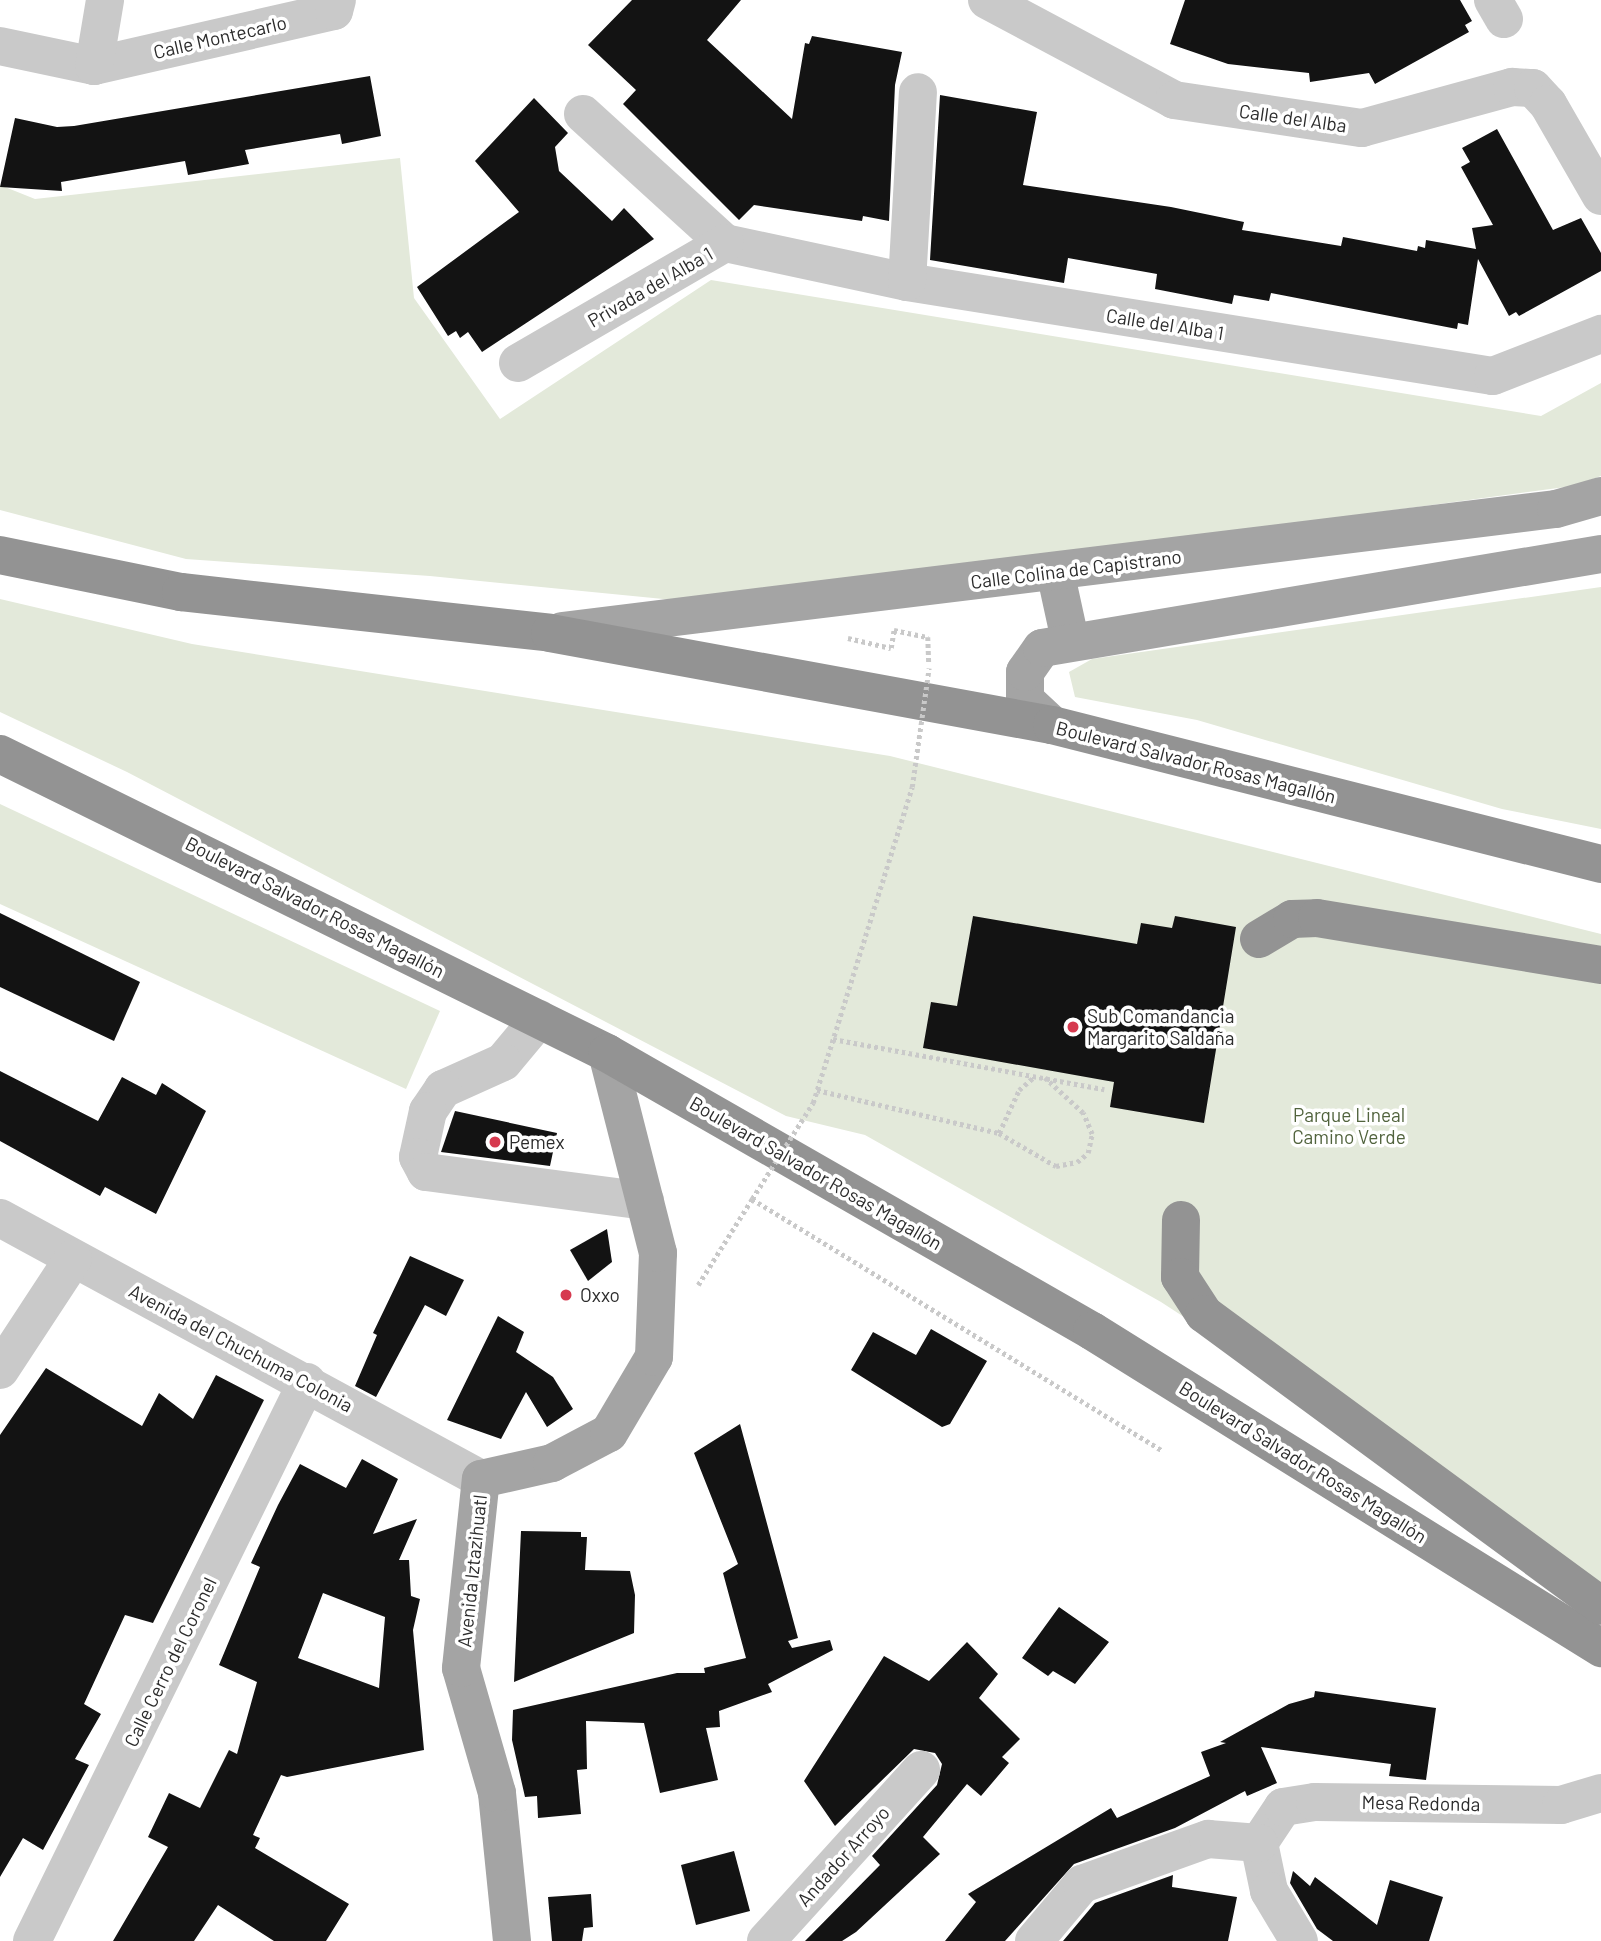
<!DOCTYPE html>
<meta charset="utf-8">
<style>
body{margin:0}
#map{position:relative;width:1601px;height:1941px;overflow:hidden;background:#fff;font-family:Barlow,sans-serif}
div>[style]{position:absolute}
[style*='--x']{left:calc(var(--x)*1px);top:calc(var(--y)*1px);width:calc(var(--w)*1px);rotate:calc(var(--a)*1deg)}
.green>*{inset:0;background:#e3e9da}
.building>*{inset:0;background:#131313}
.path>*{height:4.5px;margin-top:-2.25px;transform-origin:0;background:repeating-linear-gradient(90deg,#c9c9c9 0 3.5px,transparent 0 7px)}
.minor>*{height:38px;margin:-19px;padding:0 19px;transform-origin:19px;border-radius:19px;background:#c9c9c9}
.major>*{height:38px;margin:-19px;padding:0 19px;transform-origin:19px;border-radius:19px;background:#a4a4a4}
.highway>*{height:38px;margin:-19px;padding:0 19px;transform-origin:19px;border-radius:19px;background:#939393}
.path-bridge>*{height:4.5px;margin-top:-2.25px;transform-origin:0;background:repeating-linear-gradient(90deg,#c9c9c9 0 3.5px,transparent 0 7px)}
.dots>*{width:19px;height:19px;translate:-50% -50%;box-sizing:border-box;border:4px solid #fff;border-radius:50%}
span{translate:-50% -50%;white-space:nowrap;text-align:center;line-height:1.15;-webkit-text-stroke:7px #fff;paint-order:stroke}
.street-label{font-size:19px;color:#2c2c2c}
.poi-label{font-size:19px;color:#2c2c2c}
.left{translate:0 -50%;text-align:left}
.park-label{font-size:19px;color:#51633d}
</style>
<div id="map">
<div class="green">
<i style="clip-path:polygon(400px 158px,414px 298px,500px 419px,711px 280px,1541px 416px,1601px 383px,1601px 476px,1573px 486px,704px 603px,430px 576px,186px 559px,0 510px,0 185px,35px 199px)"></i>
<i style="clip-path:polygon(1601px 587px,1601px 829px,1502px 809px,1197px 720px,1075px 697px,1069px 672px,1092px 659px)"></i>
<i style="clip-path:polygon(0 599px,192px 644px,890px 756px,1601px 934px,1601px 1589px,1161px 1302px,865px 1135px,786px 1116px,127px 772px,0 712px)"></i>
<i style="clip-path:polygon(0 804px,440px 1011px,406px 1089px,0 904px)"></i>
</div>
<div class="building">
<i style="clip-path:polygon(632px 0,741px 0,707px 40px,792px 119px,805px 43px,809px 44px,812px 36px,902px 52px,895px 85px,889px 221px,863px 216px,862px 221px,754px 205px,739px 220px,623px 104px,636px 90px,588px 45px)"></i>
<i style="clip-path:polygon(1185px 0,1460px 0,1472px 21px,1465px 25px,1469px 32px,1375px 84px,1369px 73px,1310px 82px,1309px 73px,1228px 64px,1170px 44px)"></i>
<i style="clip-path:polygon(370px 76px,381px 136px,342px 144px,340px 134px,245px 150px,249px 164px,188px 175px,185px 161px,61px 182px,62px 191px,0 187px,15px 118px,57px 127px,74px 126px)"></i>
<i style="clip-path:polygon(940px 95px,1037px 112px,1023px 185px,1171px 207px,1244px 222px,1242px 230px,1341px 246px,1343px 237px,1417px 251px,1418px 246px,1425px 248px,1426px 240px,1476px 249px,1472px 228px,1493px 225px,1461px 167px,1470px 162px,1462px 148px,1497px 129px,1553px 230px,1581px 218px,1601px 253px,1601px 271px,1519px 316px,1516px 312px,1509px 316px,1478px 259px,1468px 325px,1458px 323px,1457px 329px,1271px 293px,1269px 301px,1234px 295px,1232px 304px,1155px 289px,1157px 274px,1068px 258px,1064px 283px,930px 260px)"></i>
<i style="clip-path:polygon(534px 98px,568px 133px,555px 147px,559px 171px,612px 221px,624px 208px,654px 239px,482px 352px,468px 332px,460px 338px,456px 331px,448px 336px,417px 287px,519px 212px,475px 161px)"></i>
<i style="clip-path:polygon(0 913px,140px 982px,114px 1041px,0 987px)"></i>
<i style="clip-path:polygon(973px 916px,1137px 944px,1141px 923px,1172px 928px,1175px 916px,1236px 927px,1204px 1123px,1110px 1107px,1114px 1082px,923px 1048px,931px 1002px,957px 1006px)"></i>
<i style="clip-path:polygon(0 1071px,98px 1121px,122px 1077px,156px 1095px,162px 1083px,206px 1111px,156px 1214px,105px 1187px,100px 1196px,0 1141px)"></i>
<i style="clip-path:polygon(455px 1111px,557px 1133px,550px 1166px,441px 1152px)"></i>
<i style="clip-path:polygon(607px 1229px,612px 1262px,588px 1281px,570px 1250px)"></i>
<i style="clip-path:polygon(410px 1256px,464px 1280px,446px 1316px,425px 1305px,376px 1397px,355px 1386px,377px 1335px,373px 1333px)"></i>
<i style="clip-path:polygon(498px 1316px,524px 1332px,516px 1352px,553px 1377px,573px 1409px,547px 1427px,526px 1392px,501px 1439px,447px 1420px)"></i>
<i style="clip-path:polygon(931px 1329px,987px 1361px,950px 1424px,942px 1427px,851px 1370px,873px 1332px,916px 1355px)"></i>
<i style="clip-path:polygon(46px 1368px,142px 1426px,159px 1393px,193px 1419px,216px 1375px,264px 1400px,153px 1623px,125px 1615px,84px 1704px,101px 1714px,75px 1759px,89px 1765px,43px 1850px,23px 1838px,0 1877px,0 1435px)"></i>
<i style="clip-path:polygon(740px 1424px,798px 1638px,788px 1641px,792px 1648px,830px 1640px,833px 1650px,768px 1684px,772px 1692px,719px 1711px,720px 1727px,706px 1728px,718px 1780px,660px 1793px,644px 1723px,586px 1721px,587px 1769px,577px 1770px,581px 1814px,538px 1818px,537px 1796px,525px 1797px,512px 1740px,513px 1710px,677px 1673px,705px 1673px,704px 1668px,746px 1658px,723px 1573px,738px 1564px,694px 1453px)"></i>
<i style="clip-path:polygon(evenodd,362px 1459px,398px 1479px,373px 1534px,417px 1519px,399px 1560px,409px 1560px,411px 1596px,420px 1599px,413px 1630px,424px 1750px,287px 1777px,281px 1775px,253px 1835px,260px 1838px,255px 1848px,349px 1904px,326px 1941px,274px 1941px,218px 1905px,194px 1941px,113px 1941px,168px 1847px,148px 1837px,169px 1793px,200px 1808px,229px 1750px,237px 1754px,257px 1682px,219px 1665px,260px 1567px,251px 1563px,278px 1505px,300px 1464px,346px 1488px,362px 1459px,323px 1593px,385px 1617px,379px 1688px,298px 1658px,323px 1593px)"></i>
<i style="clip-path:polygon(521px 1531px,581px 1532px,581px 1537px,587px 1537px,585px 1570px,630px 1571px,635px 1595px,634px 1633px,514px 1682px)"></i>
<i style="clip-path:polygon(1059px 1607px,1109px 1642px,1075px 1684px,1053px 1671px,1048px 1676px,1022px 1658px)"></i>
<i style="clip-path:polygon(967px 1642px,998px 1674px,979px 1698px,1020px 1739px,1002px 1757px,1009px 1763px,981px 1796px,967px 1784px,923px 1837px,940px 1854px,856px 1932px,842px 1941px,805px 1941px,880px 1865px,872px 1856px,937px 1785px,942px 1764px,935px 1753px,914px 1749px,835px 1826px,804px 1781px,884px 1656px,929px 1681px)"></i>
<i style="clip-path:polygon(1315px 1691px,1436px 1708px,1426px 1780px,1389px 1776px,1391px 1764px,1261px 1747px,1277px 1783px,1247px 1796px,1245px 1791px,1175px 1828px,1074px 1864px,1005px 1941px,945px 1941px,976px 1902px,968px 1894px,1111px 1808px,1117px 1818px,1210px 1776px,1201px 1752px,1226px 1743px,1220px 1742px,1289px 1704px,1314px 1697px)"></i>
<i style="clip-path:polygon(734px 1851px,750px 1911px,696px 1925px,681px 1865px)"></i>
<i style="clip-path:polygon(1293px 1871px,1310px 1886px,1315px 1877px,1377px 1925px,1390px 1880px,1443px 1897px,1429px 1941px,1333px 1941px,1317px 1929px,1290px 1883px)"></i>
<i style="clip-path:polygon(1173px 1875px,1172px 1887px,1237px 1897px,1228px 1941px,1063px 1941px,1095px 1903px)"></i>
<i style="clip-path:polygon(591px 1894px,593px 1927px,584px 1928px,582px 1941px,552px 1941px,548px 1897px)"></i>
</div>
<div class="path">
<i style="--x:848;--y:638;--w:44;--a:13.1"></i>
<i style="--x:891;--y:648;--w:18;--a:-81"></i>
<i style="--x:894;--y:630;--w:35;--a:12"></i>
<i style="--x:928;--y:637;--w:26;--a:88"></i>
<i style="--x:833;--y:1039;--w:276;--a:10.5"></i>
<i style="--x:817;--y:1090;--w:187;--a:13.3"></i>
<i style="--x:999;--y:1133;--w:66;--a:30.1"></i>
<i style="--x:1056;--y:1166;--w:21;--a:-11"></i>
<i style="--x:1077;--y:1162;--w:14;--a:-39"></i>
<i style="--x:1088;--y:1153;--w:19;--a:-78"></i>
<i style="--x:1092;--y:1134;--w:23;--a:-113"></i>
<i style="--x:1083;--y:1113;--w:52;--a:-137.4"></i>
<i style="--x:813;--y:1103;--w:331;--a:-72.6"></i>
<i style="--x:999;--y:1133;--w:47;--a:-65.1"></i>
<i style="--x:1019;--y:1090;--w:20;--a:-41"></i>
<i style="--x:698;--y:1285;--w:102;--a:-57.9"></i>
<i style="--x:752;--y:1199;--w:482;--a:31.5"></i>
</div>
<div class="minor">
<i style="--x:987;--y:0;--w:212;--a:28.1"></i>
<i style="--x:1174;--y:100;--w:190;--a:8.5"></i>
<i style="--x:1362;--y:128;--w:156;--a:-15.3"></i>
<i style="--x:1512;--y:87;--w:21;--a:3"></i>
<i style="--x:1533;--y:88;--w:22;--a:47"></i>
<i style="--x:1548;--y:104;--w:106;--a:60.1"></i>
<i style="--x:1493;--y:0;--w:22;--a:60"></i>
<i style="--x:0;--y:46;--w:96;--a:12"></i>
<i style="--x:94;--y:66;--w:246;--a:-12.9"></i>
<i style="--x:334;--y:11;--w:11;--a:-75"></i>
<i style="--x:94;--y:66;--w:67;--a:-80.5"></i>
<i style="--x:583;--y:114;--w:192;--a:42.3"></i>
<i style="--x:725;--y:243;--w:186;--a:12.1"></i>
<i style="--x:907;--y:282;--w:593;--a:9.11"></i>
<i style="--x:1493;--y:376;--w:116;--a:-21.3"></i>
<i style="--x:907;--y:282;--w:190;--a:-86.7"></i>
<i style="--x:518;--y:363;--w:239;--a:-30.1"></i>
<i style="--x:539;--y:1019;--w:56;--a:129.9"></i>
<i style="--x:503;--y:1062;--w:66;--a:155.8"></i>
<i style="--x:443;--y:1089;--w:27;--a:124"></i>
<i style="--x:428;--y:1111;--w:47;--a:102.3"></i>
<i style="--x:418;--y:1157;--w:17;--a:62"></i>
<i style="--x:426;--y:1172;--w:221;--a:7.5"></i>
<i style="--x:0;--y:1218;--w:547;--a:28.49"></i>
<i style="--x:0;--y:1370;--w:133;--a:-56.7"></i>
<i style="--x:1259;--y:1843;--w:43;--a:-56.3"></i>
<i style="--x:1283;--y:1807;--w:32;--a:-9"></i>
<i style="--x:1315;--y:1802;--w:246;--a:0.7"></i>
<i style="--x:1561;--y:1805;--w:42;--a:-16.7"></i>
<i style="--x:1259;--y:1843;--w:49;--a:78.2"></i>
<i style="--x:1269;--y:1891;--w:58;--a:59"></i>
<i style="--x:32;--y:1941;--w:623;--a:-63.81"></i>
<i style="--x:766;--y:1941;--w:231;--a:-47.8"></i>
<i style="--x:1034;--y:1941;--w:75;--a:-49.9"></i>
<i style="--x:1082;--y:1884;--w:134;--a:-19.7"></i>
<i style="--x:1208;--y:1839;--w:51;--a:4.5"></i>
</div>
<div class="major">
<i style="--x:1055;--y:571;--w:71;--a:77.7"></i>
<i style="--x:562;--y:631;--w:1001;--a:-7"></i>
<i style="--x:1556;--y:509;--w:47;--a:-16.1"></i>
<i style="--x:1052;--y:725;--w:37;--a:-137"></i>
<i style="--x:1025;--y:700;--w:28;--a:-90"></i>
<i style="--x:1025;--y:672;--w:29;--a:-55"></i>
<i style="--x:1042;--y:648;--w:567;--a:-9.55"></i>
<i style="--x:512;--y:1941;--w:149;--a:-95.8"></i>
<i style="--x:497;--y:1793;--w:130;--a:-106.1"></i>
<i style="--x:461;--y:1668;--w:190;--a:-84"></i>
<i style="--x:481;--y:1479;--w:73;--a:-12.7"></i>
<i style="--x:552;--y:1463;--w:64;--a:-27.8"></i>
<i style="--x:609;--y:1433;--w:88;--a:-59.4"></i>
<i style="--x:654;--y:1357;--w:104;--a:-87.8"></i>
<i style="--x:658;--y:1253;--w:206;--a:-104.3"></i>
</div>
<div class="highway">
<i style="--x:0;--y:555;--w:185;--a:11.6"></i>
<i style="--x:181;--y:592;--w:371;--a:6.3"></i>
<i style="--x:550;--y:633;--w:510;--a:10.39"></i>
<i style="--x:1052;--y:725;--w:566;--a:14.21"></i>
<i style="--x:0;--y:754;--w:677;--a:26.22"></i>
<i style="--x:607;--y:1053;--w:559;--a:29.82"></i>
<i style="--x:1092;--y:1331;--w:600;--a:31.91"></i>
<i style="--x:1259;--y:939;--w:39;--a:-31"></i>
<i style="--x:1292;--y:919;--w:25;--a:-2"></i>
<i style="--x:1317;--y:918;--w:288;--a:9.4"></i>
<i style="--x:1181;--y:1220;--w:57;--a:91"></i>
<i style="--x:1180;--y:1277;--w:44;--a:57"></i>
<i style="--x:1204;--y:1314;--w:493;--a:36.3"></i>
</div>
<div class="path-bridge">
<i style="--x:912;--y:787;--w:120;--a:-81.9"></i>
<i style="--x:752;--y:1199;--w:114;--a:-57.6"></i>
</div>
<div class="dots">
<i style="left:1073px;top:1027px;background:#d63a4f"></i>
<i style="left:495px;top:1142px;background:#d63a4f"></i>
<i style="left:566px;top:1295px;background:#d63a4f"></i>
</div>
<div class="street-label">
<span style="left:220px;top:37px;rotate:-13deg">Calle Montecarlo</span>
<span style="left:1293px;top:118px;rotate:8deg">Calle del Alba</span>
<span style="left:650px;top:287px;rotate:-30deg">Privada del Alba 1</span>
<span style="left:1165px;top:324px;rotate:9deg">Calle del Alba 1</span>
<span style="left:1076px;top:569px;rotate:-7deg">Calle Colina de Capistrano</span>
<span style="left:1196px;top:762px;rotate:14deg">Boulevard Salvador Rosas Magallón</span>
<span style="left:315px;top:907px;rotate:27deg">Boulevard Salvador Rosas Magallón</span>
<span style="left:816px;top:1173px;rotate:30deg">Boulevard Salvador Rosas Magallón</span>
<span style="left:241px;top:1348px;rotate:28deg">Avenida del Chuchuma Colonia</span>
<span style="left:1303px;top:1462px;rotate:32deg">Boulevard Salvador Rosas Magallón</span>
<span style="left:472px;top:1571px;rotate:-84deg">Avenida Iztazihuatl</span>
<span style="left:170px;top:1662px;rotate:-64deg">Calle Cerro del Coronel</span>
<span style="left:1421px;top:1803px;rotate:1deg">Mesa Redonda</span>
<span style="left:843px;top:1856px;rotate:-48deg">Andador Arroyo</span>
</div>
<div class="poi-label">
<span class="left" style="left:1087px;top:1027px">Sub Comandancia<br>Margarito Saldaña</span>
<span class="left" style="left:509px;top:1142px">Pemex</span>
<span class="left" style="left:580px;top:1295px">Oxxo</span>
</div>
<div class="park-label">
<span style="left:1349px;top:1126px">Parque Lineal<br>Camino Verde</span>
</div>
</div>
